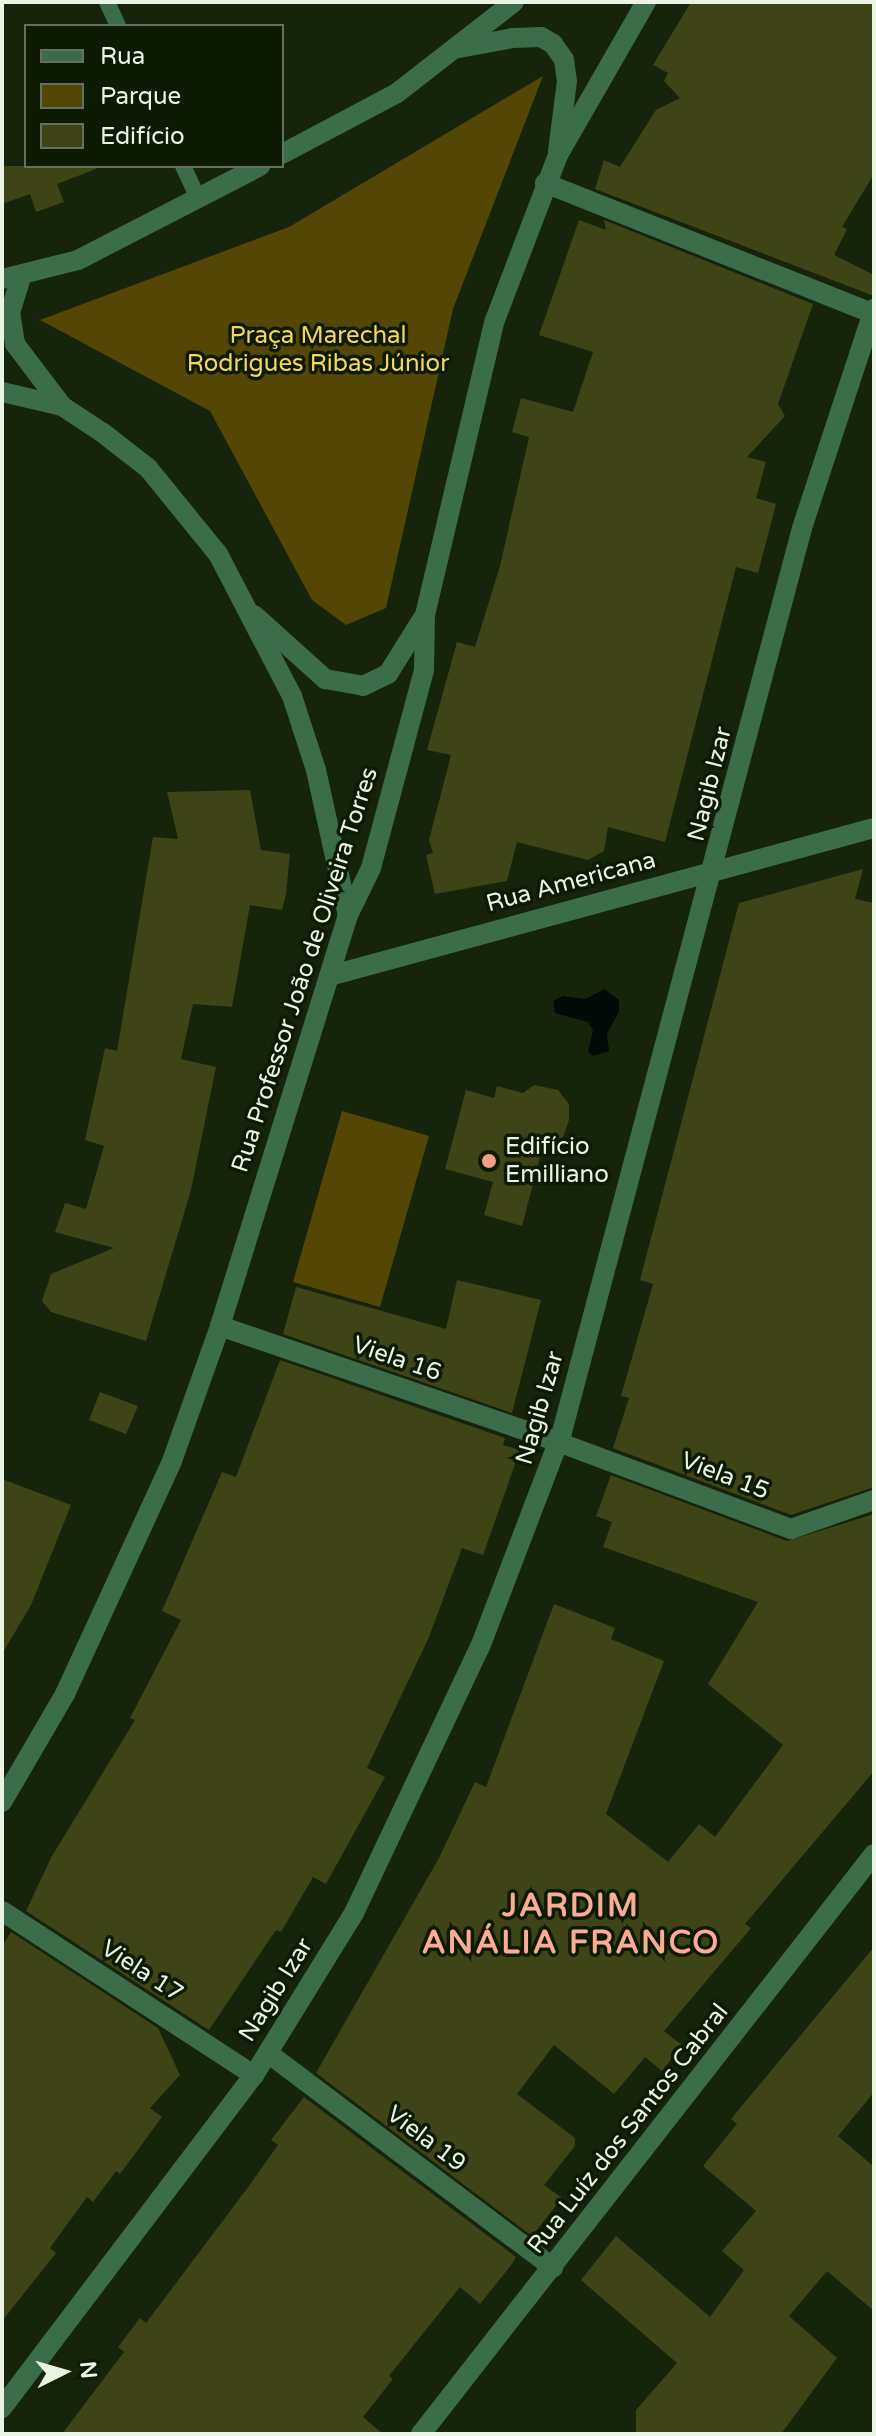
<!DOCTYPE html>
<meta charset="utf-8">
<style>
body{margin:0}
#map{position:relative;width:876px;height:2436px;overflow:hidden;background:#16240c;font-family:"Varela Round",sans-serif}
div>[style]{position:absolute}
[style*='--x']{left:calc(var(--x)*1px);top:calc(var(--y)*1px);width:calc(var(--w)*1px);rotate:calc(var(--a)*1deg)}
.green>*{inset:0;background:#544604}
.water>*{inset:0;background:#010a06}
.building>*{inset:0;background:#3f4416}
.lane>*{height:16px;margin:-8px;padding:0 8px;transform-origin:8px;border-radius:8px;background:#3b6d4b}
.street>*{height:20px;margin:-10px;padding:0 10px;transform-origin:10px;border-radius:10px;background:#3b6d4b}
.dots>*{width:22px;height:22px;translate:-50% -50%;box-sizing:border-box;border:4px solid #0d1a04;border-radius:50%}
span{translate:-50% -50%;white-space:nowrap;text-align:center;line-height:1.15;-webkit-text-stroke:7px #0d1a04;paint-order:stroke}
.park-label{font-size:24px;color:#f5d760}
.street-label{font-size:24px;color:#eaf4e4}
.poi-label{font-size:24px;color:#eaf4e4}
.left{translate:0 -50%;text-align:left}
.district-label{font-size:32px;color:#fbab94;font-weight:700;letter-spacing:2px}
.frame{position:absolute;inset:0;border:4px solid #eaf4e4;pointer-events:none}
.legend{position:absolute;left:24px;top:24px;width:260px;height:144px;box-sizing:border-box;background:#0d1a04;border:2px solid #65715e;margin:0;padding:10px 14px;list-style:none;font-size:24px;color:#eaf4e4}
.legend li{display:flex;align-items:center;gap:16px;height:40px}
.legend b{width:40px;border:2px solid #65715e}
.north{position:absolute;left:24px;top:2332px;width:80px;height:80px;-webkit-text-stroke:6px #0d1a04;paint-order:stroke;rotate:85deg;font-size:22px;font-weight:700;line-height:32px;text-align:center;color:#eaf4e4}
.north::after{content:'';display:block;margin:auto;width:28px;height:36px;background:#eaf4e4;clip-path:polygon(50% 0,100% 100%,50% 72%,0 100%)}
</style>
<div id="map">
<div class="green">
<i style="clip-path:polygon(543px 76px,453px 309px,386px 608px,346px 625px,312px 600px,210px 411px,40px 320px,289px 227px)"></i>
<i style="clip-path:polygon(342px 1111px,429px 1136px,380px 1307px,293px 1282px)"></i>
</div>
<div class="water">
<i style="clip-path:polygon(604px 989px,619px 1000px,619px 1011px,607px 1034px,609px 1051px,593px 1056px,588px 1052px,593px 1030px,588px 1022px,555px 1013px,553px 1001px,563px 996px,586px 999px)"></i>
</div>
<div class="building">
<i style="clip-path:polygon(691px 2px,874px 2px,874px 174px,842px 227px,847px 229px,834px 255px,874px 275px,874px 296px,595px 189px,604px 160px,620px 167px,656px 110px,680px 98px,664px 81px,668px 73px,653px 65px)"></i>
<i style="clip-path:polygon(2px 166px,95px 166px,96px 169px,57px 184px,64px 202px,36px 212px,30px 194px,2px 204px)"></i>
<i style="clip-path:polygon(579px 220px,606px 230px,604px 220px,813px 304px,778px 404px,785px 416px,747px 457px,766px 462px,756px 498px,776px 504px,758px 573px,736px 567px,665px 842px,608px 827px,604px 851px,588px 860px,517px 842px,507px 881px,435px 894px,426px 855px,433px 853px,429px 840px,451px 755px,427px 750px,457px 642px,475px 647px,500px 566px,529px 437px,512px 432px,521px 398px,573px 412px,593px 352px,539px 335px)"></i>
<i style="clip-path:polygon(250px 790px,261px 850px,290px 854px,286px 894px,282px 910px,250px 905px,232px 1007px,193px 1004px,181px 1059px,216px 1067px,191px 1190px,146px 1341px,51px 1312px,42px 1301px,51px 1274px,114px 1248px,55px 1232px,65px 1203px,86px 1209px,104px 1146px,85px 1140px,105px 1048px,117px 1051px,153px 837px,178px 839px,167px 792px)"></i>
<i style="clip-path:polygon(863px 869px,855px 899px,874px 903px,874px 1487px,791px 1515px,613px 1448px,629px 1398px,621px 1396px,653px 1284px,640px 1280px,739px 903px)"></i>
<i style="clip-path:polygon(534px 1085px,558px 1090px,569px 1104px,569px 1120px,560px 1146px,544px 1142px,522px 1226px,484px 1215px,493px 1182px,445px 1169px,466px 1090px,494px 1098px,497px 1086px,523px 1093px)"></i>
<i style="clip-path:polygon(457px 1280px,541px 1300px,512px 1413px,283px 1334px,296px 1287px,446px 1329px)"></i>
<i style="clip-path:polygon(280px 1360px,505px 1438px,503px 1445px,520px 1450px,483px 1555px,462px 1548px,429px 1637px,367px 1768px,385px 1777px,326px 1884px,313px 1877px,281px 1932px,276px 1930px,209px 2030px,26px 1911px,52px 1856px,135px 1720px,130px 1718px,181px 1620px,162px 1611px,222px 1472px,236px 1477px)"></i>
<i style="clip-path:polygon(100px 1392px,138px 1406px,126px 1434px,89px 1420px)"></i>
<i style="clip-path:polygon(611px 1475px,787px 1541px,874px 1514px,874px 1771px,745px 1924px,751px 1928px,664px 2031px,682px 2045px,662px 2071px,645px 2057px,614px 2094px,554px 2045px,517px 2094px,575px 2138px,575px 2146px,544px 2185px,562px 2198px,532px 2236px,316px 2073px,439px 1858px,475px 1782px,486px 1787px,554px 1604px,615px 1628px,611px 1639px,664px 1661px,606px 1814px,668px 1862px,699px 1824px,715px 1837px,783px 1745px,708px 1684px,758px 1602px,603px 1547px,612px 1522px,596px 1516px)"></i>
<i style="clip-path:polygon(2px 1479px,71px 1505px,31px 1605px,2px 1654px)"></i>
<i style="clip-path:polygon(11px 1932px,158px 2028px,180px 2075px,150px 2108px,162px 2117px,120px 2174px,116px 2171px,93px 2202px,87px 2197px,50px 2248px,56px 2253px,2px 2321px,2px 1946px)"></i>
<i style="clip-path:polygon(874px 1947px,874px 2092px,838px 2136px,874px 2167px,874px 2311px,827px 2271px,789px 2316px,837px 2358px,781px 2434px,636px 2434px,636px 2410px,677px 2363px,581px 2280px,616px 2236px,710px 2317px,744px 2270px,722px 2251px,756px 2211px,703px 2166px,737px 2124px,731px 2119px)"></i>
<i style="clip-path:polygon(304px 2097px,516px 2257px,512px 2264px,480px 2304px,460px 2287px,389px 2376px,393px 2379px,363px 2417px,383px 2434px,62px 2434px,124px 2352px,118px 2347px,140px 2318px,146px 2323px,246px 2190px,278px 2145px,271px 2140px)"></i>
</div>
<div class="lane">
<i style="--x:107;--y:2;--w:26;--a:65"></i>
<i style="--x:183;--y:166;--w:35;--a:65"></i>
</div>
<div class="street">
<i style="--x:459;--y:48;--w:55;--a:-10.5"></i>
<i style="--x:513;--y:38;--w:28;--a:-2"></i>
<i style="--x:541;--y:37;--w:14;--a:30"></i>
<i style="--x:553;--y:44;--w:19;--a:55"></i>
<i style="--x:564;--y:60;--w:21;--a:82"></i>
<i style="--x:567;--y:81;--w:71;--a:97.3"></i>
<i style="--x:282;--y:154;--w:130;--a:-27.9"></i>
<i style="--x:397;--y:93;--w:148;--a:-37.9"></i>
<i style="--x:545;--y:183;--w:352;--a:21.7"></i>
<i style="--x:21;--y:277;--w:37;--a:107"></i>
<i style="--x:10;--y:312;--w:32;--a:81"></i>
<i style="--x:15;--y:344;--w:78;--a:52.8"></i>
<i style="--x:2;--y:279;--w:78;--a:-14"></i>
<i style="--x:78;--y:260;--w:205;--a:-27.3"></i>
<i style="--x:2;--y:392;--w:62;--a:13.1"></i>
<i style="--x:62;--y:406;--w:49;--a:33.4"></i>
<i style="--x:103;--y:433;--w:57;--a:37.9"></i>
<i style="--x:148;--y:468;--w:111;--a:50.9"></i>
<i style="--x:218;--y:554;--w:160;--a:62.5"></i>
<i style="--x:292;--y:696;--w:78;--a:72"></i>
<i style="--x:316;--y:770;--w:148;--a:77.6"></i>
<i style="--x:254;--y:615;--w:96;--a:42"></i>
<i style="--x:325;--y:679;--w:39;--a:10"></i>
<i style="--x:363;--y:686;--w:28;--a:-26"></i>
<i style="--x:388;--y:674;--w:66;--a:-58"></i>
<i style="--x:329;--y:976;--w:565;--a:-15.19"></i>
<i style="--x:220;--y:1326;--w:357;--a:18.9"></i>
<i style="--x:558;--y:1442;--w:249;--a:20.5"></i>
<i style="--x:791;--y:1529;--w:88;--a:-19.3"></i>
<i style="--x:2;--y:1802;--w:125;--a:-59.7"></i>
<i style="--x:65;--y:1694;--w:256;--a:-65.3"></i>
<i style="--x:172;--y:1461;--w:143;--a:-70.4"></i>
<i style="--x:220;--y:1326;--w:430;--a:-72.7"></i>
<i style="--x:348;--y:915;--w:52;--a:-63.9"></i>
<i style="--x:371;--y:868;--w:205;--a:-75"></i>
<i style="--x:424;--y:670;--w:55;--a:-89"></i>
<i style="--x:425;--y:615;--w:303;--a:-76.7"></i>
<i style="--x:495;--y:320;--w:177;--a:-69.1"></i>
<i style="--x:558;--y:155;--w:177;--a:-60.1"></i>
<i style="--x:2;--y:1911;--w:301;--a:33.1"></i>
<i style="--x:268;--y:2053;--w:357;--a:37"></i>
<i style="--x:2;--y:2408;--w:418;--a:-52.9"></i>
<i style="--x:254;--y:2075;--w:190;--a:-58.3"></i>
<i style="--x:354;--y:1913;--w:294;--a:-64.7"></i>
<i style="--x:480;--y:1647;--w:230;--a:-69.1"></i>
<i style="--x:562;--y:1432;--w:935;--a:-75.13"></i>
<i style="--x:802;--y:528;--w:231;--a:-71.8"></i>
<i style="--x:421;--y:2434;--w:736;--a:-52.01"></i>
</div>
<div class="dots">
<i style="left:489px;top:1161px;background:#f39f86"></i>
</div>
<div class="park-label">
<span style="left:318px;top:350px">Praça Marechal<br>Rodrigues Ribas Júnior</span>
</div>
<div class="street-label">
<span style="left:710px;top:784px;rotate:-76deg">Nagib Izar</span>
<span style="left:571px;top:882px;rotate:-15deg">Rua Americana</span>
<span style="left:305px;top:970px;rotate:-72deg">Rua Professor João de Oliveira Torres</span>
<span style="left:397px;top:1359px;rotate:19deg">Viela 16</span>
<span style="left:540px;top:1408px;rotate:-74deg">Nagib Izar</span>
<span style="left:725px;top:1476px;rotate:21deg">Viela 15</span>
<span style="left:142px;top:1971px;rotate:33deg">Viela 17</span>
<span style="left:276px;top:1990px;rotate:-58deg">Nagib Izar</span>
<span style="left:628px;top:2129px;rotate:-52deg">Rua Luíz dos Santos Cabral</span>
<span style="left:426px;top:2139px;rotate:37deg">Viela 19</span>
</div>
<div class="poi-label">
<span class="left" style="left:505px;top:1161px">Edifício<br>Emilliano</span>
</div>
<div class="district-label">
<span style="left:571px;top:1925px">JARDIM<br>ANÁLIA FRANCO</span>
</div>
<div class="frame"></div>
<ul class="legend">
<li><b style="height:10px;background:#3b6d4b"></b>Rua</li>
<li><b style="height:22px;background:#544604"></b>Parque</li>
<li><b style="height:22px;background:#3f4416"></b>Edifício</li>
</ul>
<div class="north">N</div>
</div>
